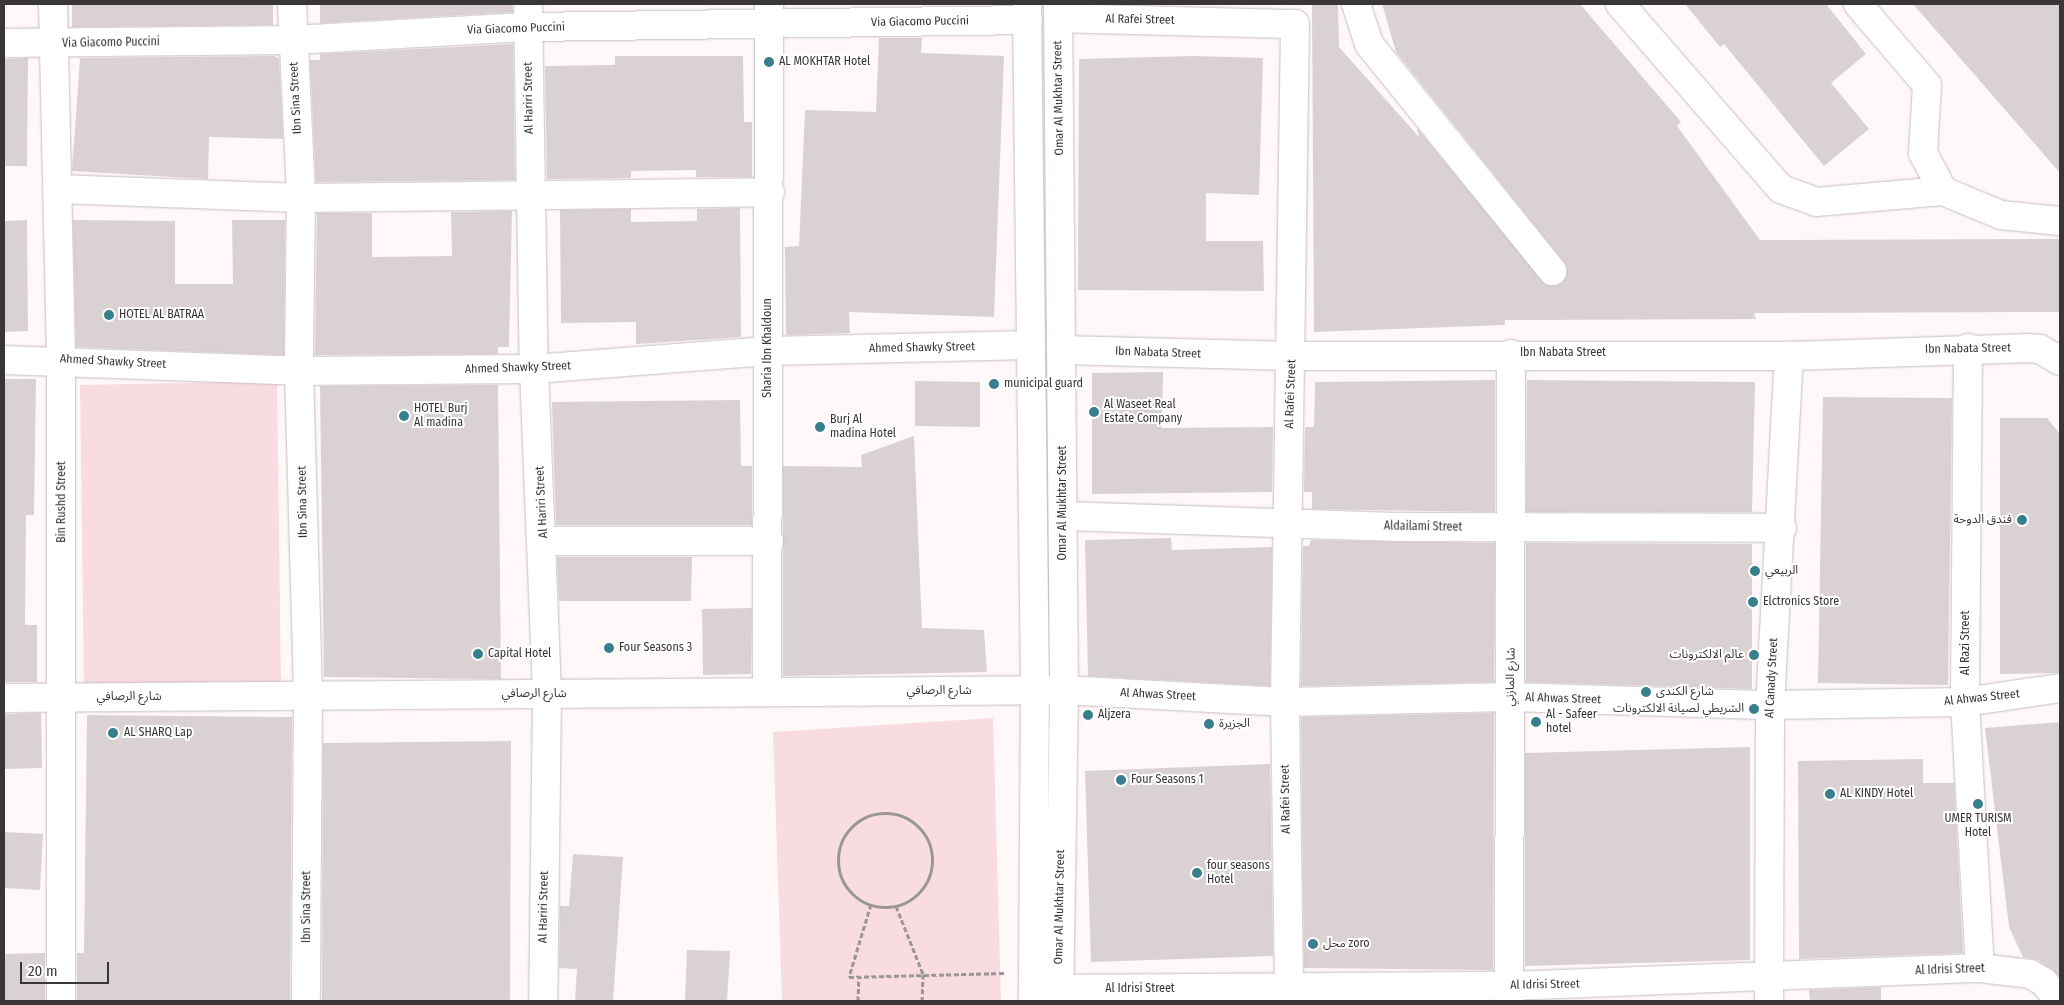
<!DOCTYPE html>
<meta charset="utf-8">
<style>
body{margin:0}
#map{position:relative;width:2064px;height:1005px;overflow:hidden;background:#fff8f9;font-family:"Fira Sans Condensed","Noto Sans Arabic",sans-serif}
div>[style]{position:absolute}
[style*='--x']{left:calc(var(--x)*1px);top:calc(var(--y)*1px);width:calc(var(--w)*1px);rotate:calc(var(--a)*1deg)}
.green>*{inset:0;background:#f9dce2}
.building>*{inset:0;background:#dad1d3}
.path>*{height:3px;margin-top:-1.5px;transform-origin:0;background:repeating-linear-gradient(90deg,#9a9596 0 5px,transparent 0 7.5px)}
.path>.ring{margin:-1.5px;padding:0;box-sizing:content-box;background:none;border:3px solid #9a9596;border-radius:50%}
.roads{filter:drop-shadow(0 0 1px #c6bec0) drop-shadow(0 0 1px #c6bec0)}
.minor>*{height:28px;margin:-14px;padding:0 14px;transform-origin:14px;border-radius:14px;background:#fff}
.major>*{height:28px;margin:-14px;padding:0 14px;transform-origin:14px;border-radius:14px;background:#fff}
.dots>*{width:14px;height:14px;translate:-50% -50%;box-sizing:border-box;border:2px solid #fff;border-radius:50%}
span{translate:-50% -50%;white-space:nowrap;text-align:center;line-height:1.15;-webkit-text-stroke:4px #fff;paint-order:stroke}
.street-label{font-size:12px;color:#393637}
.poi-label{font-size:12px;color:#393637}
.left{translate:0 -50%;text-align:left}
.right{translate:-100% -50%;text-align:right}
.frame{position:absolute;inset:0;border:5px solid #393637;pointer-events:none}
.scale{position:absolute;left:20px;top:962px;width:89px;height:22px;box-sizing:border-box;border:2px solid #393637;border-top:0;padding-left:6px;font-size:15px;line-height:18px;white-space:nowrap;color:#393637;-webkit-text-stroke:4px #fff;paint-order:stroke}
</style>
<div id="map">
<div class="green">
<i style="clip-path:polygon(277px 381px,281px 684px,84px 688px,80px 385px)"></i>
<i style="clip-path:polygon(993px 718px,1001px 1001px,782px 1001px,773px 732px)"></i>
</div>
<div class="building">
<i style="clip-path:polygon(72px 4px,273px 4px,273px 25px,72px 27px)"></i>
<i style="clip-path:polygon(320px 4px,512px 4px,513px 12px,320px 23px)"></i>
<i style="clip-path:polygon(1312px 4px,1338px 4px,1339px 47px,1419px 137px,1417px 128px,1546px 285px,1562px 283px,1567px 269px,1564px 262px,1396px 52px,1382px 4px,1580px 4px,1681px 122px,1677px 126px,1760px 240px,2060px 239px,2060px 312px,1754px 313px,1756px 319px,1505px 320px,1505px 325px,1314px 332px)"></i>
<i style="clip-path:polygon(1685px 4px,1826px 4px,1866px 54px,1831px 83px,1869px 129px,1824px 166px,1724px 44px,1720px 47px)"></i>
<i style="clip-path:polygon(1913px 4px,2060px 4px,2060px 173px)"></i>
<i style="clip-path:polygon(879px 38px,922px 38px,921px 53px,1004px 56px,994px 317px,849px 312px,850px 333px,786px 335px,785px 247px,799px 246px,805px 110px,876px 112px)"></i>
<i style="clip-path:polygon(513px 44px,515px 180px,316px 182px,310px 60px,320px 60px,320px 54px)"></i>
<i style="clip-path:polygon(274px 56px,279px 59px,283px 139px,209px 137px,208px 179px,72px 171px,80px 58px)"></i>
<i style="clip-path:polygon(615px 56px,743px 56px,744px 122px,752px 122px,752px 177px,696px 177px,696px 170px,631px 171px,631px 178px,547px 179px,545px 66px,615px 65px)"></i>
<i style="clip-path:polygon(1194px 56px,1263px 58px,1259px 195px,1206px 193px,1206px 241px,1263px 241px,1264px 291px,1078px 290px,1079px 59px)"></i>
<i style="clip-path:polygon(28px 58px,27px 166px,4px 166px,4px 59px)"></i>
<i style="clip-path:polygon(740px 208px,741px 337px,636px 344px,636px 322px,561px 323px,560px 210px,631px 209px,631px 222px,697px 221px,697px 209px)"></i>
<i style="clip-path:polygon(512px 211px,509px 347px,498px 347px,498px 354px,315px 355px,317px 213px,372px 213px,372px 257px,452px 256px,451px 212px)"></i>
<i style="clip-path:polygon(27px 220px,28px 331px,4px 332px,4px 221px)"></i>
<i style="clip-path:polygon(73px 220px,175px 221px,175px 284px,233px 284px,232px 220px,285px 220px,284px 355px,76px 347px)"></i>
<i style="clip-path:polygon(1163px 372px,1162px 428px,1273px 427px,1272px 492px,1092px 494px,1092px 373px)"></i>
<i style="clip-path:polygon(4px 379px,36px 379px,34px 515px,26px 515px,25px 625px,37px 625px,37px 682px,4px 682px)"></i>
<i style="clip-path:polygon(1495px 380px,1495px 512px,1312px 509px,1312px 492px,1304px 492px,1305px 427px,1314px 427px,1315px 382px)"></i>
<i style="clip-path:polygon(1527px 380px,1755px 382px,1752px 512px,1526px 512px)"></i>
<i style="clip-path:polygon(915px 381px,980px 382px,980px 427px,915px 426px)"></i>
<i style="clip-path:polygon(498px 385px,501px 679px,324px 677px,320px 386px)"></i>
<i style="clip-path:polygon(1823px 397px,1952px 398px,1948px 685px,1818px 683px)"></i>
<i style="clip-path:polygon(740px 400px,741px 466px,752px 466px,752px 525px,556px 525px,552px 402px)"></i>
<i style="clip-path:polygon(2000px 418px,2047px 418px,2060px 434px,2060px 673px,2000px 674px)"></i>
<i style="clip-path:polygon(914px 436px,922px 628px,984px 630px,987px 672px,783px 676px,783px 466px,862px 467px,861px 455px)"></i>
<i style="clip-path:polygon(1171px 538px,1172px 550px,1272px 547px,1270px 686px,1088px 676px,1085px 540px)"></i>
<i style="clip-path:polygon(1311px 540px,1495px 543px,1494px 682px,1301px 686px,1303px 546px,1309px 546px)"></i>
<i style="clip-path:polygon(1526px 543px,1752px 544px,1752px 689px,1526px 682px)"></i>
<i style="clip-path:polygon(557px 557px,692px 557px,691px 601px,559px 601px)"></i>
<i style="clip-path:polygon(752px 608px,751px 674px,703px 675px,702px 609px)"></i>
<i style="clip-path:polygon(41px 713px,42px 768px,4px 769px,4px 714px)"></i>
<i style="clip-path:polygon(1494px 713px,1493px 970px,1304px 968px,1301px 717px)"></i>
<i style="clip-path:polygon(87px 715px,292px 717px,290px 1001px,77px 1001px,77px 953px,84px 953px)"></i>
<i style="clip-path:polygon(2060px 722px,2060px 977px,2038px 960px,2023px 957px,2009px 927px,1985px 728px)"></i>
<i style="clip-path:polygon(511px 741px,510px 1001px,322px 1001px,323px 743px)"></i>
<i style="clip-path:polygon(1750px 747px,1750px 960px,1525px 966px,1525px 753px)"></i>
<i style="clip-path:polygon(1923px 759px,1923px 783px,1954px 783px,1963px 953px,1799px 959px,1798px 761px)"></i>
<i style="clip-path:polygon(1270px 764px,1273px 956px,1091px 962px,1085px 771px)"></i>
<i style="clip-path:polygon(4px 832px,43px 834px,40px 890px,4px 888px)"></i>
<i style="clip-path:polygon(573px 854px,623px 857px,613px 1001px,575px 1001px,577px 969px,559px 968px,560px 906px,569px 906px)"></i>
<i style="clip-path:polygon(687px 950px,730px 951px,727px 1001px,685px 1001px)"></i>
<i style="clip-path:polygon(45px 953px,45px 1001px,4px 1001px,4px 954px)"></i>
<i style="clip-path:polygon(1881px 987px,1881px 1001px,1810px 1001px,1809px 990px)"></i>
</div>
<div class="path">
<i class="ring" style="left:838px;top:813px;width:91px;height:91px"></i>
<i style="--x:871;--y:904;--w:76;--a:106.8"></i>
<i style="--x:849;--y:977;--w:156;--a:-1.5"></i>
<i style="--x:896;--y:906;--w:73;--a:68.3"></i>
<i style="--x:923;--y:974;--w:27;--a:92"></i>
<i style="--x:858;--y:1001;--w:24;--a:-88"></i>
</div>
<div class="roads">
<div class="minor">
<i style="--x:53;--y:4;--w:356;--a:88.7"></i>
<i style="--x:61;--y:360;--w:641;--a:90"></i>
<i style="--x:292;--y:4;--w:194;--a:87.3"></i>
<i style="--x:301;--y:198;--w:173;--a:90.7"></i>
<i style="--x:299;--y:371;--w:325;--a:88.4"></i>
<i style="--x:308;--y:696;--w:305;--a:90.4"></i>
<i style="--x:528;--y:4;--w:365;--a:89.1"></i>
<i style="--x:534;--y:369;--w:325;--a:87.7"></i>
<i style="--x:547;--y:694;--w:307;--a:90.7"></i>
<i style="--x:1356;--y:4;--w:42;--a:72"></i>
<i style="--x:1369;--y:44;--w:292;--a:51.1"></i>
<i style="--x:1620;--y:4;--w:245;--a:49"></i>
<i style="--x:1781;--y:189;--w:37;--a:20"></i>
<i style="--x:1816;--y:202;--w:127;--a:-5"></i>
<i style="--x:1858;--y:4;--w:106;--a:49.6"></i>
<i style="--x:1927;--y:85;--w:68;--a:93.4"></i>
<i style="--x:1923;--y:153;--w:43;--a:62.2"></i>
<i style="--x:1943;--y:191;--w:63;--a:22.5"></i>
<i style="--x:2001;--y:215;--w:59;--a:5.8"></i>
<i style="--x:1058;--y:18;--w:237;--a:1.5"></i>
<i style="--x:1295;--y:24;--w:678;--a:90.85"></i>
<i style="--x:1285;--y:702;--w:299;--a:89.2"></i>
<i style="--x:4;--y:43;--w:289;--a:-0.6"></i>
<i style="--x:293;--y:40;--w:236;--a:-3.2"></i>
<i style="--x:529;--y:27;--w:499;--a:-0.8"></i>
<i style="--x:58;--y:189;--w:243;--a:2.1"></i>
<i style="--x:301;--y:198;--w:469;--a:-0.7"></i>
<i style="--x:1968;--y:348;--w:354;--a:90.5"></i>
<i style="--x:1965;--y:702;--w:266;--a:86.8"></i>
<i style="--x:1062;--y:350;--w:230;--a:1.5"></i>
<i style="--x:1292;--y:356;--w:497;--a:0"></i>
<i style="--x:1789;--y:356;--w:236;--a:-1.9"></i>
<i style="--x:2025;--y:348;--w:15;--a:4"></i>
<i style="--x:2040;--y:349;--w:23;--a:31"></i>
<i style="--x:4;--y:360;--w:295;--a:2.1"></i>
<i style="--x:299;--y:371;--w:235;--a:-0.5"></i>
<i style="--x:534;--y:369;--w:234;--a:-4.4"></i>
<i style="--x:767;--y:351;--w:264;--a:-1.3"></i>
<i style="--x:1064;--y:516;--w:333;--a:1.9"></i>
<i style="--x:1397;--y:527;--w:385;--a:0.1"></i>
<i style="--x:544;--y:541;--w:225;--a:0"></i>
<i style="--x:767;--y:692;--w:688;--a:-89.83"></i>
<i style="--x:4;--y:698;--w:1060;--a:-0.43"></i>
<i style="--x:1064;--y:690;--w:221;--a:3.1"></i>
<i style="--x:1285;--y:702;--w:225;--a:-1.3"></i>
<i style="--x:1510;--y:697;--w:260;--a:1.8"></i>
<i style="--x:1770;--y:705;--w:195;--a:-0.9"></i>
<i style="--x:1965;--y:702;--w:96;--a:-8.4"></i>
<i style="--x:1059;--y:989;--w:449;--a:-0.4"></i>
<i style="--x:1508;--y:986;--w:472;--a:-2.2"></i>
<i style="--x:1980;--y:968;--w:50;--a:6.8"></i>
<i style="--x:2030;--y:974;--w:16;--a:30"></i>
<i style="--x:2044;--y:982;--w:24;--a:52"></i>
<i style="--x:1509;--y:1001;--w:647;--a:-89.82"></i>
<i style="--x:1769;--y:1001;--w:296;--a:-89.8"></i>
<i style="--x:1770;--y:705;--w:350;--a:-86.9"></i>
</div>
<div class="major">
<i style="--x:1027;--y:4;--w:686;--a:89.33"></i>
<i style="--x:1035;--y:690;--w:311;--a:90.4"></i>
<i style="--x:1058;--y:4;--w:686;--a:89.5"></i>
<i style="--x:1064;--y:690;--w:311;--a:90.9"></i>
</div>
</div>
<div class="dots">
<i style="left:769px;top:62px;background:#397e8c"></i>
<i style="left:109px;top:315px;background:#397e8c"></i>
<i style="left:994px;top:384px;background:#397e8c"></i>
<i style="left:1094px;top:412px;background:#397e8c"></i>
<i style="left:404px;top:416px;background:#397e8c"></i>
<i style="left:820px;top:427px;background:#397e8c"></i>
<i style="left:2022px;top:520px;background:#397e8c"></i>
<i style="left:1755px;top:571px;background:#397e8c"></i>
<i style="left:1753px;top:602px;background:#397e8c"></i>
<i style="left:609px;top:648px;background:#397e8c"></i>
<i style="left:478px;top:654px;background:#397e8c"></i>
<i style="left:1754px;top:655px;background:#397e8c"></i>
<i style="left:1646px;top:692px;background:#397e8c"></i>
<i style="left:1754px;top:709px;background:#397e8c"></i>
<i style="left:1088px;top:715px;background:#397e8c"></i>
<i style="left:1536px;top:722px;background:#397e8c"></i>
<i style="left:1209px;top:724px;background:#397e8c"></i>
<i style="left:113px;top:733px;background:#397e8c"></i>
<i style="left:1121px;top:780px;background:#397e8c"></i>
<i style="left:1830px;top:794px;background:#397e8c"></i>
<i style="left:1978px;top:804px;background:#397e8c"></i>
<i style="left:1197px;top:873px;background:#397e8c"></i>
<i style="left:1313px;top:944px;background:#397e8c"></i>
</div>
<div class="street-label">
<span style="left:1140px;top:20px;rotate:1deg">Al Rafei Street</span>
<span style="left:920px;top:22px;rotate:-1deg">Via Giacomo Puccini</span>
<span style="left:516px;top:29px;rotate:-2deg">Via Giacomo Puccini</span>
<span style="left:111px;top:43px;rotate:-1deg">Via Giacomo Puccini</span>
<span style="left:296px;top:98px;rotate:-93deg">Ibn Sina Street</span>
<span style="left:529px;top:98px;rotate:-91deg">Al Hariri Street</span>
<span style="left:1059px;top:98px;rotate:-91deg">Omar Al Mukhtar Street</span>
<span style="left:768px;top:348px;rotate:-90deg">Sharia Ibn Khaldoun</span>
<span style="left:922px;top:348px;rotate:-1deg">Ahmed Shawky Street</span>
<span style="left:1968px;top:349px;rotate:-1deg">Ibn Nabata Street</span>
<span style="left:1158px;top:353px;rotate:2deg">Ibn Nabata Street</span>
<span style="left:1563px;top:353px">Ibn Nabata Street</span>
<span style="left:113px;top:362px;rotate:3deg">Ahmed Shawky Street</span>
<span style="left:518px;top:368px;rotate:-2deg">Ahmed Shawky Street</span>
<span style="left:1291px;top:394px;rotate:-88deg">Al Rafei Street</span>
<span style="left:62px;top:502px;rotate:-90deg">Bin Rushd Street</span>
<span style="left:303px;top:502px;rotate:-91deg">Ibn Sina Street</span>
<span style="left:542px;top:502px;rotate:-93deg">Al Hariri Street</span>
<span style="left:1063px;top:503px;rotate:-90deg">Omar Al Mukhtar Street</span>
<span style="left:1423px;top:527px;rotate:1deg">Aldailami Street</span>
<span style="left:1966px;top:643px;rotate:-90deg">Al Razi Street</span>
<span style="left:1511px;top:677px;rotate:-89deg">شارع المازني</span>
<span style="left:1772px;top:678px;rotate:-87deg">Al Canady Street</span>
<span style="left:939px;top:691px">شارع الرصافي</span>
<span style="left:534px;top:694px">شارع الرصافي</span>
<span style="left:1158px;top:695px;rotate:3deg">Al Ahwas Street</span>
<span style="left:129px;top:697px">شارع الرصافي</span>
<span style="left:1982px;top:698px;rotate:-6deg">Al Ahwas Street</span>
<span style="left:1563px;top:699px;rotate:2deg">Al Ahwas Street</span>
<span style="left:1286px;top:799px;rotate:-91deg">Al Rafei Street</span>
<span style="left:307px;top:907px;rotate:-90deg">Ibn Sina Street</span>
<span style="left:544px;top:907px;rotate:-89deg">Al Hariri Street</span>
<span style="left:1060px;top:907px;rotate:-89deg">Omar Al Mukhtar Street</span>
<span style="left:1950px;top:970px;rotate:-2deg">Al Idrisi Street</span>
<span style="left:1545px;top:985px;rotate:-1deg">Al Idrisi Street</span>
<span style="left:1140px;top:989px">Al Idrisi Street</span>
</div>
<div class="poi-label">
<span class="left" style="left:779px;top:62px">AL MOKHTAR Hotel</span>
<span class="left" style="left:119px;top:315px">HOTEL AL BATRAA</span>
<span class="left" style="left:1004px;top:384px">municipal guard</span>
<span class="left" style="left:1104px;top:412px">Al Waseet Real<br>Estate Company</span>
<span class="left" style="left:414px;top:416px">HOTEL Burj<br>Al madina</span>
<span class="left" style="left:830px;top:427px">Burj Al<br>madina Hotel</span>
<span class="right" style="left:2012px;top:520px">فندق الدوحة</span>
<span class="left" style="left:1765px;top:571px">الربيعي</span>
<span class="left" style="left:1763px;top:602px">Elctronics Store</span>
<span class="left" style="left:619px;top:648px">Four Seasons 3</span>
<span class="left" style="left:488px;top:654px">Capital Hotel</span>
<span class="right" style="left:1744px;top:655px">عالم الالكترونات</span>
<span class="left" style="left:1656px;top:692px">شارع الكندى</span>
<span class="right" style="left:1744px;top:709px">الشريطي لصيانة الالكترونات</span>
<span class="left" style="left:1098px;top:715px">Aljzera</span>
<span class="left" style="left:1546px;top:722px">Al - Safeer<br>hotel</span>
<span class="left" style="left:1219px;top:724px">الجزيرة</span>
<span class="left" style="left:124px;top:733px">AL SHARQ Lap</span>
<span class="left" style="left:1131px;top:780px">Four Seasons 1</span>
<span class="left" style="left:1840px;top:794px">AL KINDY Hotel</span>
<span style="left:1978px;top:826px">UMER TURISM<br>Hotel</span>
<span class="left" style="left:1207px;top:873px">four seasons<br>Hotel</span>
<span class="left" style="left:1323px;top:944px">محل zoro</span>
</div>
<div class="frame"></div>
<div class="scale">20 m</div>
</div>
